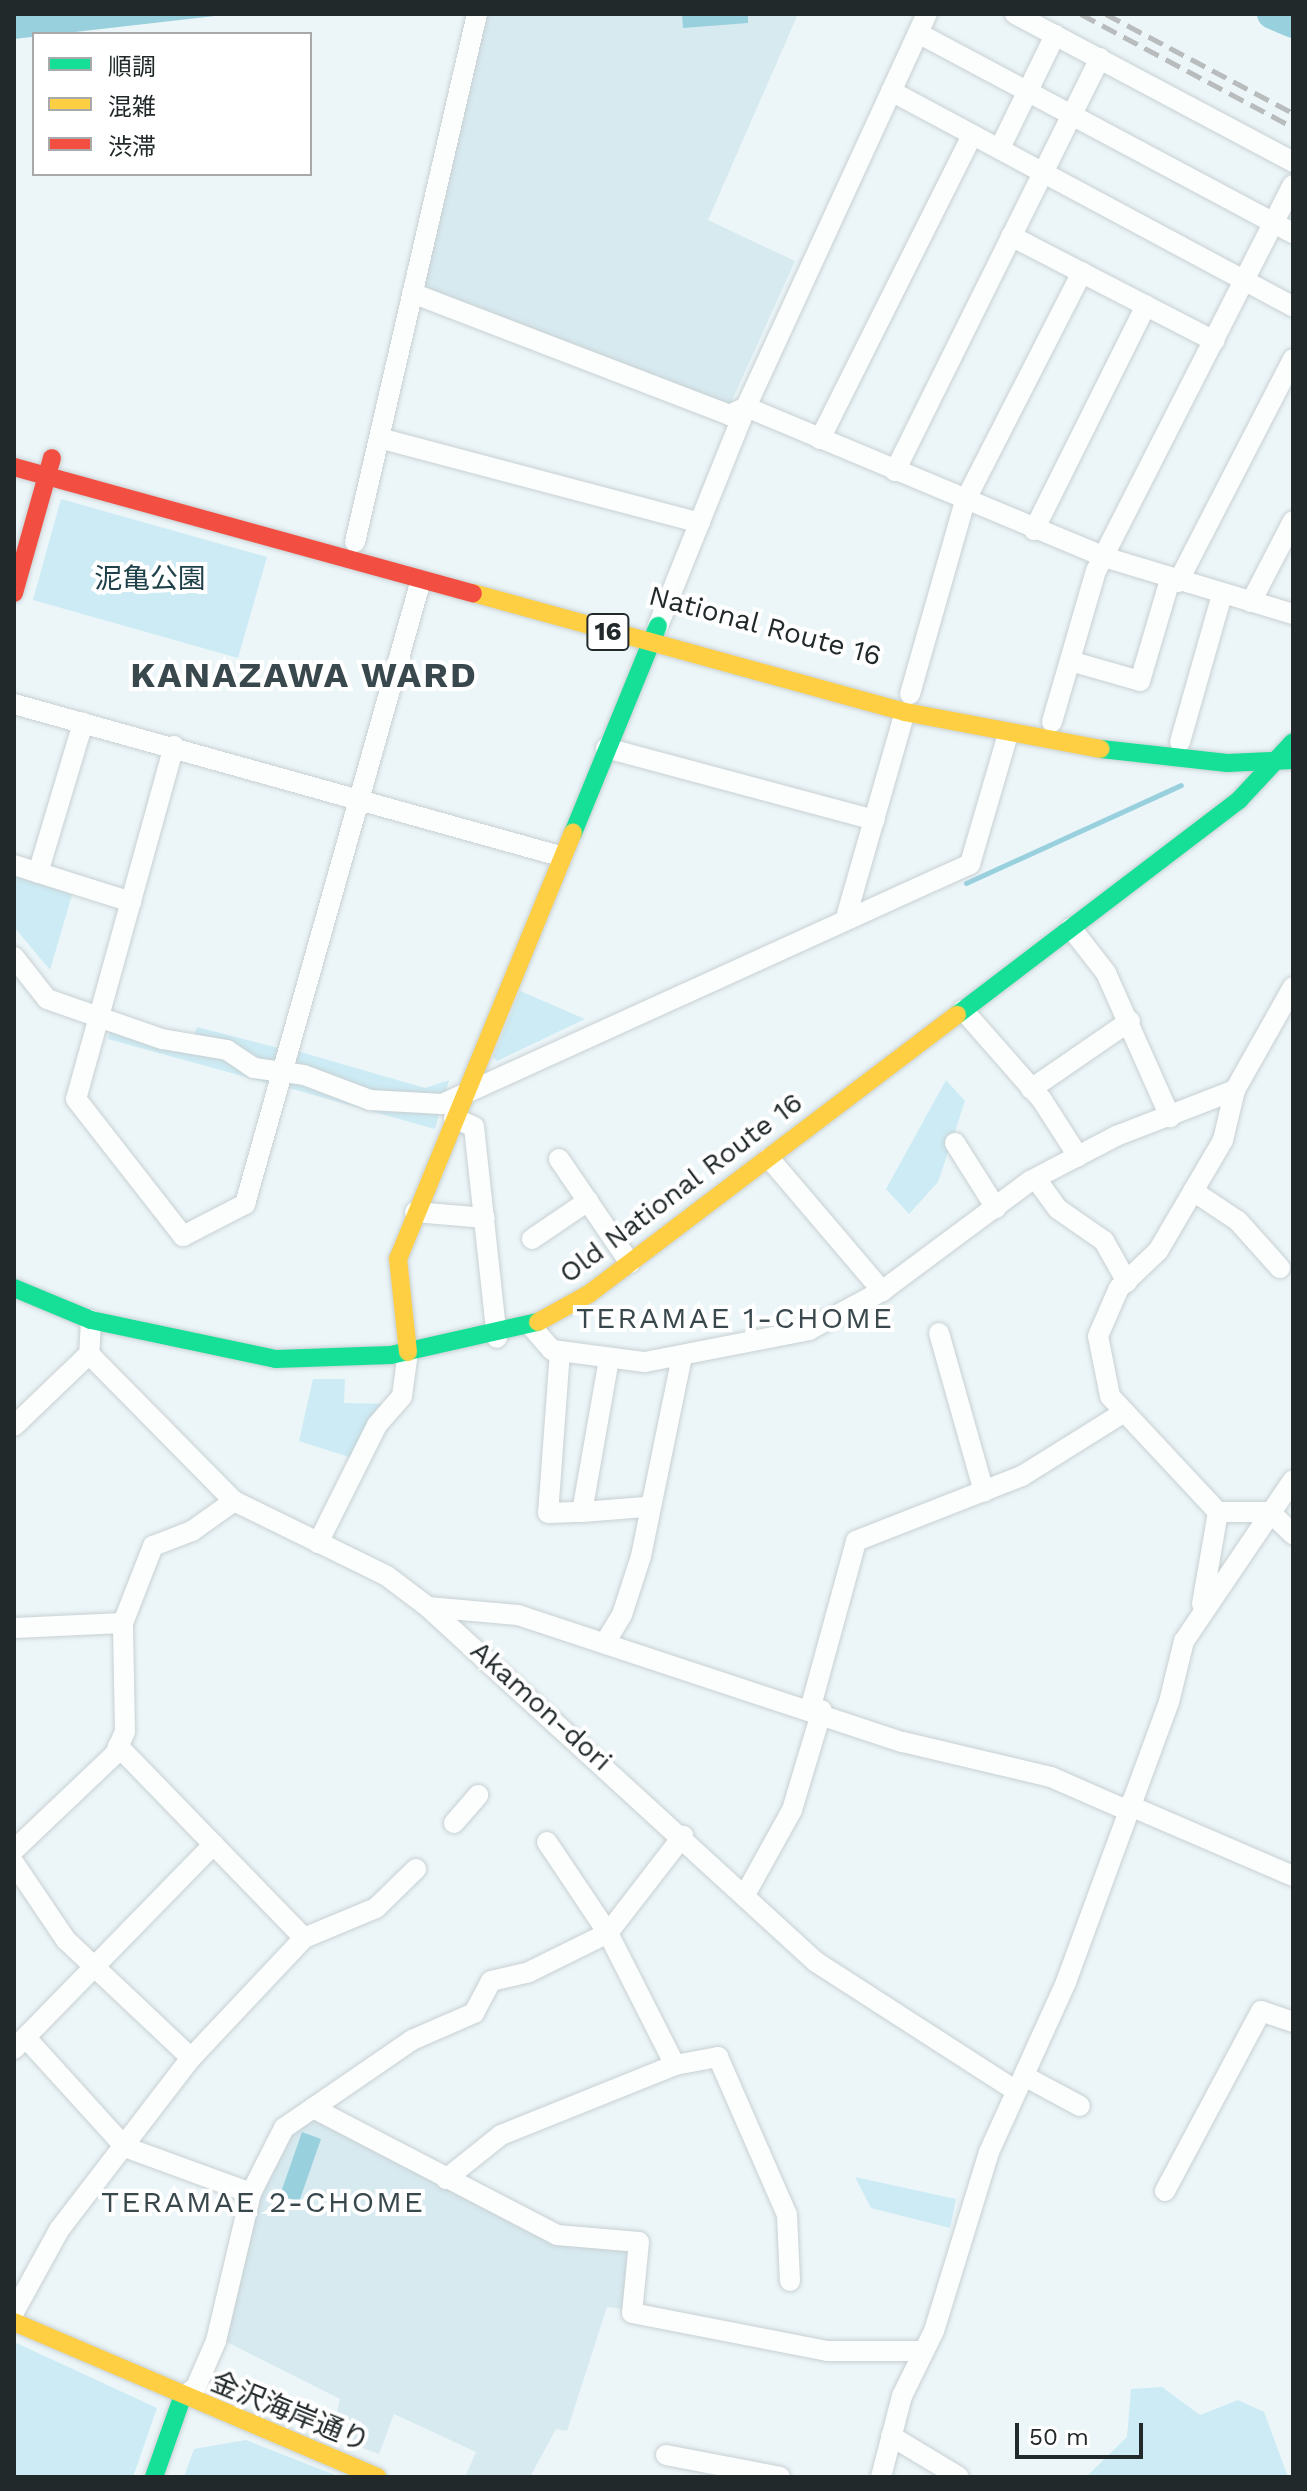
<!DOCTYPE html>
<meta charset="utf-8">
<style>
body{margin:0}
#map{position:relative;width:1307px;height:2491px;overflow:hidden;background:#ecf6f9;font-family:"Work Sans","Noto Sans JP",sans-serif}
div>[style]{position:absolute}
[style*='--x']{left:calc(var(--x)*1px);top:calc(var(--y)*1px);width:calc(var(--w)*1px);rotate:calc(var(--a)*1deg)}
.built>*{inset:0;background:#d7eaf0}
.green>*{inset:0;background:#ccebf4}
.water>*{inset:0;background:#99d0dd}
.stream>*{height:5px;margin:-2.5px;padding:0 2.5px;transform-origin:2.5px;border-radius:2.5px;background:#99d0dd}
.river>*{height:30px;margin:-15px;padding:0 15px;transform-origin:15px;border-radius:15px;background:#99d0dd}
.roads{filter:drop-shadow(0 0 2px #c8d0d2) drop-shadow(0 0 2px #c8d0d2)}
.street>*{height:20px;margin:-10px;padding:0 10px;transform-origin:10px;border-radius:10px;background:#fcfefe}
.fast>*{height:18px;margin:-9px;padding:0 9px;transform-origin:9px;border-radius:9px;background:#16e098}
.slow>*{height:18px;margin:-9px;padding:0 9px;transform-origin:9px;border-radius:9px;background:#ffcf43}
.jam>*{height:18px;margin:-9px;padding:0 9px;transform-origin:9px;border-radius:9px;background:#f24e42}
.rail>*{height:5px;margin-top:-2.5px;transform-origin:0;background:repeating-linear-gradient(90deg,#b9bcbd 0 16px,transparent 0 24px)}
span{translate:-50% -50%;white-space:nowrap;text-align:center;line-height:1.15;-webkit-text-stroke:8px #fff;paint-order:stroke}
.shield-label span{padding:2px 6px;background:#fff;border:2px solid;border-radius:6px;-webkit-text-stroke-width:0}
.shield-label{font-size:26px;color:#22292a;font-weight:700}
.park-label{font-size:28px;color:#1f424a}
.street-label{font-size:28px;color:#22292a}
.neighbourhood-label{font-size:30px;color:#39484c;letter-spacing:2px}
.district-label{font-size:36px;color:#39484c;font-weight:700;letter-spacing:2px}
.frame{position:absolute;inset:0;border:16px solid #22292a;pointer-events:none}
.legend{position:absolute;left:32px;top:32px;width:280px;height:144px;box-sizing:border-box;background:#fff;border:2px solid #a7a9aa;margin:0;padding:10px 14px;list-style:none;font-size:24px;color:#22292a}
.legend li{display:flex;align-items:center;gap:16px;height:40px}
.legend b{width:40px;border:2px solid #a7a9aa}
.scale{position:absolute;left:1015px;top:2423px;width:128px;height:36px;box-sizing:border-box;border:4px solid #22292a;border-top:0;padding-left:10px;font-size:24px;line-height:28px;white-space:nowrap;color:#22292a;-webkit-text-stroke:6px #fff;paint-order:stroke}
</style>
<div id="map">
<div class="built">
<i style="clip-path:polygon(484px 14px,798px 14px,708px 220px,795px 261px,730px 405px,422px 287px)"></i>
<i style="clip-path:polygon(316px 2117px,518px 2227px,551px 2241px,630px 2249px,624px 2309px,607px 2307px,567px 2431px,556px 2429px,530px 2477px,465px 2477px,476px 2452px,394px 2414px,379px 2454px,331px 2436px,340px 2399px,221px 2339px,268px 2169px,295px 2131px)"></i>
</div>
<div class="green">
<i style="clip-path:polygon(61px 499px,267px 557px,238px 658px,33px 600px)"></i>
<i style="clip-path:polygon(14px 872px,72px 895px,50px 970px,14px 927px)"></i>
<i style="clip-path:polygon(520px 991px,585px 1019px,497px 1061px,493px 1057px)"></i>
<i style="clip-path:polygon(197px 1027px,282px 1049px,277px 1064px,194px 1035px)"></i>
<i style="clip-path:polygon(110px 1030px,224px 1057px,270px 1075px,271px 1084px,108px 1039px)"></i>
<i style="clip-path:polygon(297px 1051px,425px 1088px,449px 1080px,445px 1096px,388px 1096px,292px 1067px)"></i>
<i style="clip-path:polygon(288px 1078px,440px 1111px,435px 1129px,285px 1087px)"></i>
<i style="clip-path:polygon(946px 1080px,965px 1101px,938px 1182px,909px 1214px,886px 1189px)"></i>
<i style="clip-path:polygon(313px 1379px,345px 1379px,344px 1403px,388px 1404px,352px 1458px,299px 1441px)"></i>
<i style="clip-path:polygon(855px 2177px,956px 2199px,950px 2228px,871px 2208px)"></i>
<i style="clip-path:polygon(14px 2342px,157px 2408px,133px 2477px,14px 2477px)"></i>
<i style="clip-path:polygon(1162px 2387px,1200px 2415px,1238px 2400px,1264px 2412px,1288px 2477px,1086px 2477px,1127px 2437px,1131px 2389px)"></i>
<i style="clip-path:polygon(246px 2440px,340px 2477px,184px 2477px,194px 2449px)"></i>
</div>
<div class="water">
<i style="clip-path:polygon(14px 14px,232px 14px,14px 39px)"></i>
<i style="clip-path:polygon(682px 14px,748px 14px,748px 23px,683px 28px)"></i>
<i style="clip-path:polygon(302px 2132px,321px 2139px,299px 2202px,280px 2195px)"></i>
</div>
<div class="stream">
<i style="--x:966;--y:883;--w:236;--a:-24.5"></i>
</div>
<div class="river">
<i style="--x:1272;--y:14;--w:23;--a:23"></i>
</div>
<div class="roads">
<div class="street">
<i style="--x:1015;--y:14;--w:315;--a:28"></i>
<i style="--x:918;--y:33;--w:425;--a:28.1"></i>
<i style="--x:891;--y:91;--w:456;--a:28.2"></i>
<i style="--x:1000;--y:148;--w:126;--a:-64"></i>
<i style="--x:1011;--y:236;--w:229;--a:27.3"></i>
<i style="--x:412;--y:293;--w:340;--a:21"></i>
<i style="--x:729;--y:415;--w:19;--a:-25"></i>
<i style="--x:746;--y:407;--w:388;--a:22.7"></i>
<i style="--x:1104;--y:557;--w:197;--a:16.8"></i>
<i style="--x:379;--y:438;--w:332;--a:14.8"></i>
<i style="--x:820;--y:439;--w:340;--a:-63.4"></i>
<i style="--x:895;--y:471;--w:461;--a:-63.6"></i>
<i style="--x:1034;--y:530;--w:251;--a:-63.5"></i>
<i style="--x:355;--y:542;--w:542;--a:-76.99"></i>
<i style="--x:1178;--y:582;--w:251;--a:-62.7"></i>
<i style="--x:1251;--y:602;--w:91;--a:-62.6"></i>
<i style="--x:658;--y:626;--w:236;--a:-68.1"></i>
<i style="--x:746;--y:407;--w:433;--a:-65.3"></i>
<i style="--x:1070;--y:661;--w:73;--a:15.9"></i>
<i style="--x:1140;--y:681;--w:105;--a:-73.5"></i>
<i style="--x:910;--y:694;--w:201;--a:-74.1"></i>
<i style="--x:965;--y:501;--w:257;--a:-62.9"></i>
<i style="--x:14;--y:704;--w:567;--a:15.56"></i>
<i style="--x:1052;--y:722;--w:157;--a:-73.8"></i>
<i style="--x:1096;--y:571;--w:433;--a:-63"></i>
<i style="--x:1180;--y:742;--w:153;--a:-74.1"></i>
<i style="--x:174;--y:746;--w:366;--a:105.5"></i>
<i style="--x:76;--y:1099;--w:174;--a:52"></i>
<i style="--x:183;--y:1236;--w:70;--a:-27.3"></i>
<i style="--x:245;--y:1204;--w:648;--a:-74.25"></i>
<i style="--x:606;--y:748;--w:278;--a:15"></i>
<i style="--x:14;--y:865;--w:123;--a:17.5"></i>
<i style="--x:38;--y:873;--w:157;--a:-73.3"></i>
<i style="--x:847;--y:914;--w:210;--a:-74"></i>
<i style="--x:1071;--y:928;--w:57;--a:52.1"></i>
<i style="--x:1106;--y:973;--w:158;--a:66"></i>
<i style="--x:14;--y:957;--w:53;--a:51.8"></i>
<i style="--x:47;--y:999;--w:122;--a:19.2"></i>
<i style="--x:162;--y:1039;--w:66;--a:9.6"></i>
<i style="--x:227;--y:1050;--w:32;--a:34"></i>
<i style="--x:254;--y:1068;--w:50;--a:8"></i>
<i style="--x:304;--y:1075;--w:71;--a:20.7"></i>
<i style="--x:370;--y:1100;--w:72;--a:3.2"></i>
<i style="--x:442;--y:1104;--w:580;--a:-24.44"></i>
<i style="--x:970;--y:864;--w:135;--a:-73.7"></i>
<i style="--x:963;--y:1010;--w:120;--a:48.7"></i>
<i style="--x:1042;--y:1100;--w:67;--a:57.3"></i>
<i style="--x:1031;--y:1089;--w:120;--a:-34.5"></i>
<i style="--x:454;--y:1118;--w:22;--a:24"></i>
<i style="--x:474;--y:1127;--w:212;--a:83.8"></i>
<i style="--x:955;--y:1143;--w:77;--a:57.8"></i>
<i style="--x:769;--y:1158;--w:175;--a:49.6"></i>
<i style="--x:559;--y:1159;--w:126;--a:55.7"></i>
<i style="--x:1036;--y:1179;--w:37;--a:54"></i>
<i style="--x:1058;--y:1209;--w:56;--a:34.8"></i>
<i style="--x:1104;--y:1241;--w:47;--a:60.7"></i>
<i style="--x:1193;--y:1191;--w:54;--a:33.7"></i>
<i style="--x:1238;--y:1221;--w:63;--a:48.2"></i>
<i style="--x:415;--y:1212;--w:70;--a:4.9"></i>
<i style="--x:532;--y:1239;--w:68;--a:-34.2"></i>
<i style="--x:91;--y:1320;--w:34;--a:93"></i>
<i style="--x:89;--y:1354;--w:206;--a:45.4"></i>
<i style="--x:234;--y:1501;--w:170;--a:26.1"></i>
<i style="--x:387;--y:1576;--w:51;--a:37.1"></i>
<i style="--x:428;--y:1607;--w:526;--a:42.46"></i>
<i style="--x:816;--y:1962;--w:238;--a:32.8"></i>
<i style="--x:531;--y:1326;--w:32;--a:49"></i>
<i style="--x:552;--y:1350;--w:94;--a:7.4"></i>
<i style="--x:645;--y:1362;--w:167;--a:-11"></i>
<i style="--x:809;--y:1330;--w:83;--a:-28.1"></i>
<i style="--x:882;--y:1291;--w:184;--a:-36.6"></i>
<i style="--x:1030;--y:1181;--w:97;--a:-27.6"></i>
<i style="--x:1116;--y:1136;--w:128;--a:-21.1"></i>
<i style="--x:939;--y:1333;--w:165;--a:74.2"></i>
<i style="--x:560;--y:1351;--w:162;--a:94.2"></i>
<i style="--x:548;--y:1513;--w:34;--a:-2"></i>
<i style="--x:609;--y:1359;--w:155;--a:100"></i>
<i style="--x:582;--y:1512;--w:63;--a:-4.5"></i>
<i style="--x:14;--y:1426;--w:104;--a:-43.8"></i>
<i style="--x:1218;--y:1512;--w:52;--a:0"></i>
<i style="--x:1270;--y:1512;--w:32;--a:44"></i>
<i style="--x:318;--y:1543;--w:132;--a:-63.4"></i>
<i style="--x:377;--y:1425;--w:38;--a:-49"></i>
<i style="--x:402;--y:1396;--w:44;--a:-82.2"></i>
<i style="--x:1202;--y:1604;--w:93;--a:-80.1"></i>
<i style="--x:1218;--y:1512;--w:158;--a:-133"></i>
<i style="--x:1110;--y:1396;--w:61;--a:-101.3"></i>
<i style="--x:1098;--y:1336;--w:52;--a:-66.4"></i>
<i style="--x:1119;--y:1288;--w:54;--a:-43.5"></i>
<i style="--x:1158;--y:1251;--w:129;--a:-59.6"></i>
<i style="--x:1223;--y:1140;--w:51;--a:-76.5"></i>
<i style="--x:1235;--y:1090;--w:118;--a:-60.6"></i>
<i style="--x:428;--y:1607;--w:90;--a:5.1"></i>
<i style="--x:518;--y:1615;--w:405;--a:18.3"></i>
<i style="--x:903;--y:1742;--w:152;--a:13.3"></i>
<i style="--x:1051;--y:1777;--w:82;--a:23.7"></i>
<i style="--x:14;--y:1628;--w:109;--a:-2.6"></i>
<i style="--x:605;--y:1643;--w:33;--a:-59"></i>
<i style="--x:622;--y:1615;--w:62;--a:-72.1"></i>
<i style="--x:641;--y:1556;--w:199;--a:-78.4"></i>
<i style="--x:811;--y:1706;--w:171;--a:-74.7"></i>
<i style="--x:856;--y:1541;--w:178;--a:-21.4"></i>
<i style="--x:1022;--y:1476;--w:119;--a:-32"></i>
<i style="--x:118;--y:1746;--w:267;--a:45.9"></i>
<i style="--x:1128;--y:1805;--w:180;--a:23.3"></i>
<i style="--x:454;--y:1823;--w:37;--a:-49"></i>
<i style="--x:547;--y:1842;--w:110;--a:56.2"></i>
<i style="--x:608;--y:1933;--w:148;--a:63.1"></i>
<i style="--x:14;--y:1850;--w:139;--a:-43.5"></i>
<i style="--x:115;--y:1754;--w:24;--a:-66"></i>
<i style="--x:125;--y:1732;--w:109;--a:-91.1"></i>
<i style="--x:123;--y:1623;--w:83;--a:-68.7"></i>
<i style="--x:153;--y:1546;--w:42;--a:-21"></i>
<i style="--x:192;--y:1531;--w:52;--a:-35.5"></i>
<i style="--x:14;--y:1863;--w:93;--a:56"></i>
<i style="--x:66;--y:1940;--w:172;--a:43.3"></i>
<i style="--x:746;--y:1893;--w:95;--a:-61"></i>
<i style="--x:792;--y:1810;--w:104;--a:-73.3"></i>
<i style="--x:27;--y:2039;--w:146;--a:47.8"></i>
<i style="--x:125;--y:2147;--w:134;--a:20.1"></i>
<i style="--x:14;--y:2049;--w:286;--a:-45.7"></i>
<i style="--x:1026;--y:2077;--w:61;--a:28.2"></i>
<i style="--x:313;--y:2108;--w:275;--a:27.5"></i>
<i style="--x:557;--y:2235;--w:82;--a:4.9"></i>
<i style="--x:639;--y:2242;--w:71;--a:95.6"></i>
<i style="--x:632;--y:2313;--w:199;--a:11"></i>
<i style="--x:827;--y:2351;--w:96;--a:0"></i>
<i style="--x:446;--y:2179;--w:70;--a:-38.7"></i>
<i style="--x:501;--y:2135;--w:188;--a:-21.9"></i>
<i style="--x:675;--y:2065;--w:44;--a:-10.5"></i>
<i style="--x:718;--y:2057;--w:172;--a:66.4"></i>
<i style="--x:787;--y:2215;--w:66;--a:87.4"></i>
<i style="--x:1165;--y:2191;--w:204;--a:-61.9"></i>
<i style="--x:1261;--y:2011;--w:34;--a:19"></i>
<i style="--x:14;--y:2312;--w:94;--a:-61.2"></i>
<i style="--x:59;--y:2230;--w:217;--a:-52.5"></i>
<i style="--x:191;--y:2058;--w:165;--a:-46.7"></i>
<i style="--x:304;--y:1938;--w:78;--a:-22.6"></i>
<i style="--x:376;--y:1908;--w:56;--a:-44.3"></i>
<i style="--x:182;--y:2398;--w:18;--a:-38"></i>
<i style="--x:196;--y:2387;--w:50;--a:-66.5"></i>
<i style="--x:216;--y:2341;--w:152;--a:-76.7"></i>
<i style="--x:251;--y:2193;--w:73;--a:-63.1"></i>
<i style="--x:284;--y:2128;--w:155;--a:-34.5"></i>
<i style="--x:412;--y:2040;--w:68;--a:-23.5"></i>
<i style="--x:474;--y:2013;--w:36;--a:-62"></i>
<i style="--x:491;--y:1981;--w:39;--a:-13"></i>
<i style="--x:529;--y:1972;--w:88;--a:-26.3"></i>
<i style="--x:608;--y:1933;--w:123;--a:-52.3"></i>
<i style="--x:891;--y:2436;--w:79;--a:31.1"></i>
<i style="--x:666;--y:2455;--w:116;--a:10.9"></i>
<i style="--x:881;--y:2477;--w:84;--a:-75.5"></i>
<i style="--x:902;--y:2396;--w:72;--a:-63.8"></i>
<i style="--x:934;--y:2331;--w:187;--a:-72.9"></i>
<i style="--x:989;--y:2152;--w:187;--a:-65.6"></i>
<i style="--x:1066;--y:1982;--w:298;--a:-69.8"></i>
<i style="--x:1169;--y:1702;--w:63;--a:-76.2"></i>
<i style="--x:1184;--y:1641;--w:194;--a:-55.9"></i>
</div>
<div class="fast">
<i style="--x:1101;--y:749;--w:127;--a:6.3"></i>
<i style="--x:1227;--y:763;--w:66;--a:-2.6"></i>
<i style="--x:573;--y:833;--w:224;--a:-67.7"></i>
<i style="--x:957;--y:1015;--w:355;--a:-37.3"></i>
<i style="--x:1239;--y:800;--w:79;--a:-47"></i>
<i style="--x:14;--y:1288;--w:83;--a:22.6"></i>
<i style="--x:91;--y:1320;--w:189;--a:11.9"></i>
<i style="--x:276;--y:1359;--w:115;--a:-2"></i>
<i style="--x:391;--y:1355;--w:151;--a:-12.7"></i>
<i style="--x:154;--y:2477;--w:84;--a:-70.5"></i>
</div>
<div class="slow">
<i style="--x:473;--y:593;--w:448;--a:15.4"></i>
<i style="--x:905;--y:712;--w:199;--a:10.7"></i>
<i style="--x:538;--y:1322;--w:58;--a:-28.8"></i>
<i style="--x:589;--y:1294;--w:462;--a:-37.2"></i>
<i style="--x:408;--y:1352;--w:94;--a:-96.1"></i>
<i style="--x:398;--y:1259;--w:461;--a:-67.7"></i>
<i style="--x:14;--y:2322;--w:395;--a:23.1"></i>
</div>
<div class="jam">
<i style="--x:14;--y:467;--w:476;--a:15.4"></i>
<i style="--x:14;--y:593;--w:140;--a:-74.3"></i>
</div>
</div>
<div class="rail">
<i style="--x:1081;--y:14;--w:240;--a:28.1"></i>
<i style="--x:1106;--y:14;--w:212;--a:27.9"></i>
</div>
<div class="shield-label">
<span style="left:608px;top:632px">16</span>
</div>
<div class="park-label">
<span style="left:150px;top:579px">泥亀公園</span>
</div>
<div class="street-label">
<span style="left:765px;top:626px;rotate:15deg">National Route 16</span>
<span style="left:681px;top:1188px;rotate:-37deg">Old National Route 16</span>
<span style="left:541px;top:1706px;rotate:42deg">Akamon-dori</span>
<span style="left:290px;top:2412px;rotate:22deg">金沢海岸通り</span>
</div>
<div class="neighbourhood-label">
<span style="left:735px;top:1318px">TERAMAE 1-CHOME</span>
<span style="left:263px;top:2202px">TERAMAE 2-CHOME</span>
</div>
<div class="district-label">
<span style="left:304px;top:676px">KANAZAWA WARD</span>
</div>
<div class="frame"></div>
<ul class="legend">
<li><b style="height:10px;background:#16e098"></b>順調</li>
<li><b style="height:10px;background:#ffcf43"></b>混雑</li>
<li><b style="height:10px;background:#f24e42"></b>渋滞</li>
</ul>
<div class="scale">50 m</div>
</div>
